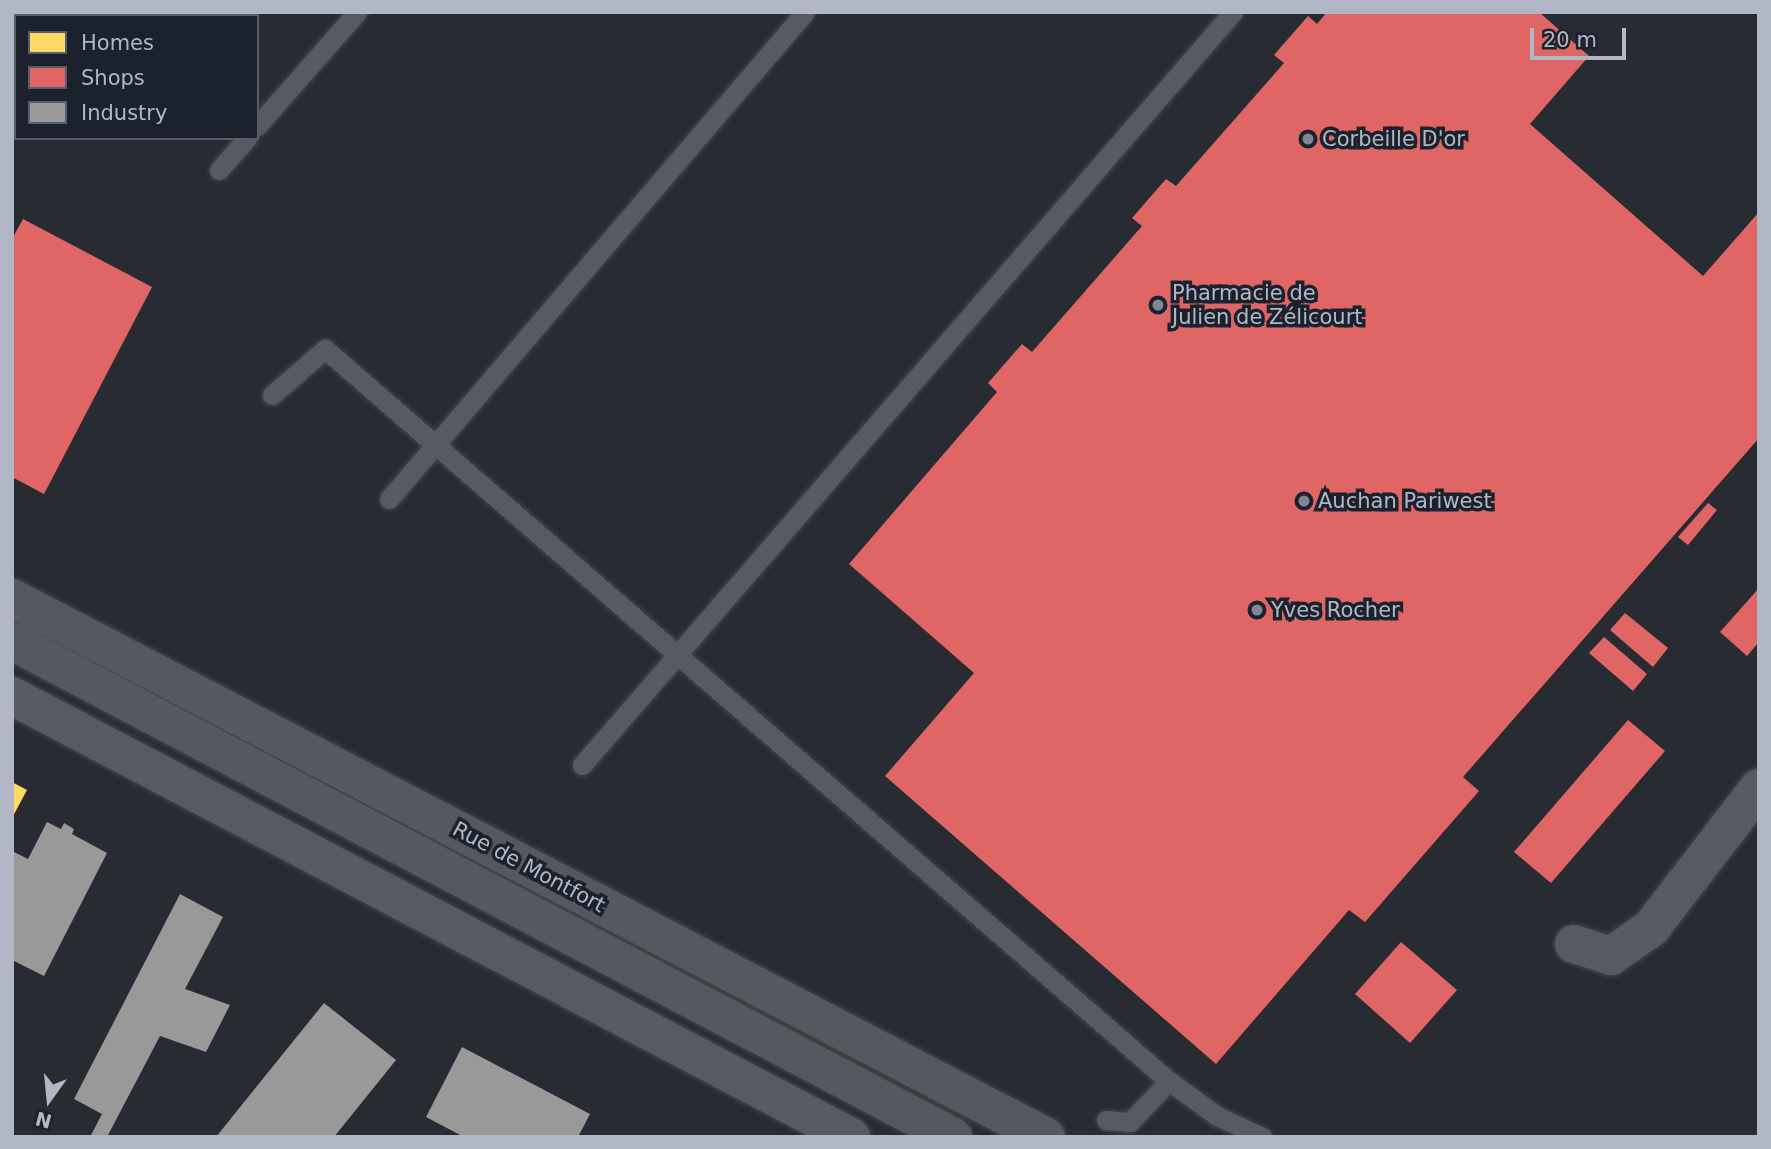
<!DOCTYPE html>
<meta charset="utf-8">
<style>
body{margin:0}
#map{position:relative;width:1771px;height:1149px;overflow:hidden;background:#282b32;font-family:"DejaVu Sans",sans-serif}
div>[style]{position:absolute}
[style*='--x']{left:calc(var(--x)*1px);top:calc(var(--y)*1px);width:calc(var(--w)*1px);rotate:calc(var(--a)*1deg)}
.homes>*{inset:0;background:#ffd966}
.shops>*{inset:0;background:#e06666}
.industry>*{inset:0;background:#999}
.roads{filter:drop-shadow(0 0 2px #44464b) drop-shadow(0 0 2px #44464b)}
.lane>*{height:19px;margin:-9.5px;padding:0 9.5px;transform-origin:9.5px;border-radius:9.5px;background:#575a61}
.street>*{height:38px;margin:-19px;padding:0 19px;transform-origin:19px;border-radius:19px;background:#575a61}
.secondary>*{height:38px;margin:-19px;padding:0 19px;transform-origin:19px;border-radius:19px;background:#55595f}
.dots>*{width:19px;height:19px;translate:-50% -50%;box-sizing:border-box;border:4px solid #1c222d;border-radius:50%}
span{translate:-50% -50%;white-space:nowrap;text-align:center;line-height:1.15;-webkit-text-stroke:7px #1c222d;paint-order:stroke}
.poi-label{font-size:21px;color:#b1b7c4}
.left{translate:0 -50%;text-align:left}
.street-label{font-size:21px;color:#b1b7c4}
.frame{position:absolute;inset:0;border:14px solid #b1b7c4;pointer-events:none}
.legend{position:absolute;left:14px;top:14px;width:245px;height:126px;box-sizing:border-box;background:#1c222d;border:2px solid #585e69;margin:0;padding:9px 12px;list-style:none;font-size:21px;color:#b1b7c4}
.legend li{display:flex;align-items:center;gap:14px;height:35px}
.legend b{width:35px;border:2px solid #585e69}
.north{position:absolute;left:14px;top:1065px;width:70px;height:70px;-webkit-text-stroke:5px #1c222d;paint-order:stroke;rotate:195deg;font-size:19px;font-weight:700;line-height:28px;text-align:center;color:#b1b7c4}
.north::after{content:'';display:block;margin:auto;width:24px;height:32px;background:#b1b7c4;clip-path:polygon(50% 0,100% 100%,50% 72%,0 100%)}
.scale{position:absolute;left:1530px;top:28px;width:96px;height:32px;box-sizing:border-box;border:4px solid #b1b7c4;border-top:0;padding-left:9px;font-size:21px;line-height:24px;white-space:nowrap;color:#b1b7c4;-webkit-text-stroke:5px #1c222d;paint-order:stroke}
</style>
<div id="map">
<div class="homes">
<i style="clip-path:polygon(12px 782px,27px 790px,12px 818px)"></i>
</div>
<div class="shops">
<i style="clip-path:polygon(1327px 12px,1539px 12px,1589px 56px,1530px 124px,1703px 276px,1759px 212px,1759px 438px,1463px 777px,1479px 791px,1365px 922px,1349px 910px,1216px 1064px,885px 776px,974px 673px,849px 564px,997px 392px,988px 383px,1022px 344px,1032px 352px,1142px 226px,1132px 218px,1166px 179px,1176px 186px,1284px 63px,1274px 55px,1308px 16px,1317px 24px)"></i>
<i style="clip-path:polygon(23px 219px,152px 287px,44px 494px,12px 477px,12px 239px)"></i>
<i style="clip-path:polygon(1708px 503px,1717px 510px,1688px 545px,1678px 537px)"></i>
<i style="clip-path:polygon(1759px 588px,1759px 642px,1747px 656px,1720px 632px)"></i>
<i style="clip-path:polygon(1625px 613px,1668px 648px,1653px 667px,1610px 630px)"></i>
<i style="clip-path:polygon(1604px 637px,1647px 674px,1633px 691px,1589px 653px)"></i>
<i style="clip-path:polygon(1628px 720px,1665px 751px,1551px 883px,1514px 852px)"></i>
<i style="clip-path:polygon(1401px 942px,1457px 990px,1410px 1043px,1355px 994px)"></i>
</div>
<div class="industry">
<i style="clip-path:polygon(47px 822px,61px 829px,64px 823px,74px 829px,72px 834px,107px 853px,44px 976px,12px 960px,12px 851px,28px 859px)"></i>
<i style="clip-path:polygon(180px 894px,223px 917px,185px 989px,230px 1005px,206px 1052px,160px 1036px,107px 1137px,90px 1137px,102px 1114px,74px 1099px)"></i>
<i style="clip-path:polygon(324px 1003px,396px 1060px,334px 1137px,216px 1137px)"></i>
<i style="clip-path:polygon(462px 1047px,590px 1114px,578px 1137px,464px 1137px,426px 1117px)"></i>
</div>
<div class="roads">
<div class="lane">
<i style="--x:257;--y:126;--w:152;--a:-48.7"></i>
<i style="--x:219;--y:170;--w:43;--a:-48.8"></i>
<i style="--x:272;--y:395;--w:70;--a:-41"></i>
<i style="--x:325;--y:349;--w:1117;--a:40.94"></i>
<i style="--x:1169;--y:1081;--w:59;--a:36.1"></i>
<i style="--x:1217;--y:1116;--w:50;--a:25"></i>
<i style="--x:389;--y:499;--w:640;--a:-49.5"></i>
<i style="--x:582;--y:765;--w:995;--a:-49.16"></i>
<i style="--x:1106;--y:1120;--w:24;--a:5"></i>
<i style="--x:1130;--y:1122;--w:57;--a:-46.4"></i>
</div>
<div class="street">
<i style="--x:37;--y:16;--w:5;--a:-53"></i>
<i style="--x:12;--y:44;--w:6;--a:-45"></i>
<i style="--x:12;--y:696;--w:948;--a:27.73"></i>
<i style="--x:1574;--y:944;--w:39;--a:18"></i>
<i style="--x:1611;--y:956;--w:49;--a:-35"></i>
<i style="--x:1651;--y:928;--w:177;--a:-52.4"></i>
</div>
<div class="secondary">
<i style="--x:12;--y:598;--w:1166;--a:27.53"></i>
<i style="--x:12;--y:641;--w:1064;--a:27.79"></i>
</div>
</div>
<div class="dots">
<i style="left:1308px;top:139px;background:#818691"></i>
<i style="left:1158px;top:305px;background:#818691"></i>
<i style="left:1304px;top:501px;background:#818691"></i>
<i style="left:1257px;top:610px;background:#818691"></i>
</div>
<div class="poi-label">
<span class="left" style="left:1322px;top:139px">Corbeille D'or</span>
<span class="left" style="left:1172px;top:305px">Pharmacie de<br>Julien de Zélicourt</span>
<span class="left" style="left:1318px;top:501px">Auchan Pariwest</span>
<span class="left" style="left:1271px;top:610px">Yves Rocher</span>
</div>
<div class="street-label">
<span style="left:529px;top:867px;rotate:28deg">Rue de Montfort</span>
</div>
<div class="frame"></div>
<ul class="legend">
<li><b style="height:19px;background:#ffd966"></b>Homes</li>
<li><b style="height:19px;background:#e06666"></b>Shops</li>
<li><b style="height:19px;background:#999"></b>Industry</li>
</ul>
<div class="north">N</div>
<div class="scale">20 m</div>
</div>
